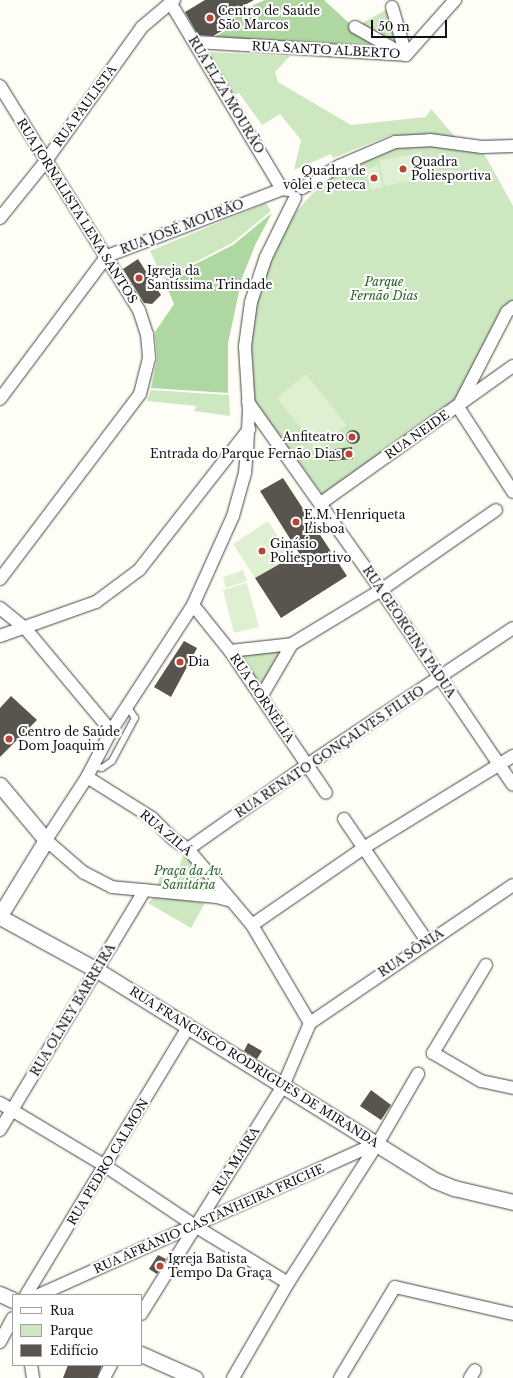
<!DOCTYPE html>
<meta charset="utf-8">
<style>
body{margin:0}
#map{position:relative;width:513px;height:1378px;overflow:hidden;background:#fefef6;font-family:"Libre Baskerville",serif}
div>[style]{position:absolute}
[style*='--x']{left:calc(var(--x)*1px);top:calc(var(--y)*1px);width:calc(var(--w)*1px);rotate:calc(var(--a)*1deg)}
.green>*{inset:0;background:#cde7c1}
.forest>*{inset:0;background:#afd7a1}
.pitch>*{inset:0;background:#dfefd2}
.building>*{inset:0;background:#59544e}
.round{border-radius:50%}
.roads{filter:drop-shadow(0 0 1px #444) drop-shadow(0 0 1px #444)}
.service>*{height:6px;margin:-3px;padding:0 3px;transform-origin:3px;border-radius:3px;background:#fff}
.minor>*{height:12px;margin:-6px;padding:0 6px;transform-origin:6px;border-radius:6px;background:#fff}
.tertiary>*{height:15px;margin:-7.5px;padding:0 7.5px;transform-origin:7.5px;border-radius:7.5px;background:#fff}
.dots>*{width:11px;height:11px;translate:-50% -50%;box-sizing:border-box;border:2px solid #fff;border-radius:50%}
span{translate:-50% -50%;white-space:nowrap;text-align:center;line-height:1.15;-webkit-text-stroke:4px #fff;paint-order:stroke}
.poi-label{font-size:12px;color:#111}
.left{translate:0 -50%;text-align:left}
.right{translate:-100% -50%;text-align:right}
.street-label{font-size:12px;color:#111}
.park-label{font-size:12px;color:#266525;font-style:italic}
.legend{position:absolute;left:12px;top:1294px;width:130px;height:72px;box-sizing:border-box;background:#fff;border:1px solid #a0a0a0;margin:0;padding:5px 7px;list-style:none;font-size:12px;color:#111}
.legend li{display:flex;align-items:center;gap:8px;height:20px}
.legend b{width:20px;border:1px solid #a0a0a0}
.scale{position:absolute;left:371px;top:20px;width:76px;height:18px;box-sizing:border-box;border:2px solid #111;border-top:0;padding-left:5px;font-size:12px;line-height:14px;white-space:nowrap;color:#111;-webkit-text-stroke:3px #fff;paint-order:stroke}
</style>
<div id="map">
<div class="green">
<i style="clip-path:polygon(391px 7px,404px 53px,357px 26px)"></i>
<i style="clip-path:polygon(207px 52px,290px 56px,275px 72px,278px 82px,351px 125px,426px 117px,431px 109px,458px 140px,391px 135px,333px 158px,331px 154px,294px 170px,301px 140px,280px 114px,262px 125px,239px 93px,234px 95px)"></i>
<i style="clip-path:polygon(413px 143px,482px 150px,513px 206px,513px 302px,458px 400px,323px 495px,254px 402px,249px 358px,259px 287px,289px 220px,311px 195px,340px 171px,369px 154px)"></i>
<i style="clip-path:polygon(266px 203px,271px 211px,232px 243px,163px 279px,150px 251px)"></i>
<i style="clip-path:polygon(151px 390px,229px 395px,230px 416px,194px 411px,196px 406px,147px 401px)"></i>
<i style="clip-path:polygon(284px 647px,262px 685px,240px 657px,241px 655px)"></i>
<i style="clip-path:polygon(183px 856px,192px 862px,218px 892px,157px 888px,160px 876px,174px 881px)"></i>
<i style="clip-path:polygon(153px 898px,180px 899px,205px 903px,191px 928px,148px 903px)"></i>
</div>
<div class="forest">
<i style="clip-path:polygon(265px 0,324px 0,373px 45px,211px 39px,237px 24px,233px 14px)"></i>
<i style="clip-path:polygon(272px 213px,256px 243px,242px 278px,228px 343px,228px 393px,151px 388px,157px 358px,155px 332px,174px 304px,164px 280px,233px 245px)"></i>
</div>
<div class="pitch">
<i style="clip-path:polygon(421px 152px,427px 177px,385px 186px,379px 161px)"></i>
<i style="clip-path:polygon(378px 166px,383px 187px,371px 190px,366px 169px)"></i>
<i style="clip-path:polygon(306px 374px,347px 425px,317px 449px,277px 398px)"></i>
<i style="clip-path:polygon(268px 521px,291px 557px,255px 578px,233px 544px)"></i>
<i style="clip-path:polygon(243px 570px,247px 581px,226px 588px,223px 577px)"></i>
<i style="clip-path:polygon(247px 583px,259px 627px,234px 633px,223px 590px)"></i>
</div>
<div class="building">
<i style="clip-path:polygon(205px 0,254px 0,230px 13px,236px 23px,213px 36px,198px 35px,185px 12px)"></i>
<i style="clip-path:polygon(138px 259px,161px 295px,152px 304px,144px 303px,123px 269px)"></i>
<i class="round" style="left:346px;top:430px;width:14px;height:14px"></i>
<i style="clip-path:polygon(352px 447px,353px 459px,329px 461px,328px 450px)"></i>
<i style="clip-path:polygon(283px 478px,347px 576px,281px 618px,255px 578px,299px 553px,260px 491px)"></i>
<i style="clip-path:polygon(184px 641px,197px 648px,171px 697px,154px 687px)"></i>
<i style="clip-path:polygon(11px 696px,37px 720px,0 757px,0 708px)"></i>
<i style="clip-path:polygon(248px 1043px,262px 1051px,257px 1059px,244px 1051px)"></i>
<i style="clip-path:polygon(371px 1090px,391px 1105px,381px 1120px,360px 1106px)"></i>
<i style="clip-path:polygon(158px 1255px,166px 1259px,157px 1274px,149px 1269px)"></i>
<i style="clip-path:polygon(68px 1365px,102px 1365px,97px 1378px,63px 1378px)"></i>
</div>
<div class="roads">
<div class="service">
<i style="--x:93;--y:766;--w:9;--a:13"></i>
<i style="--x:102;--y:768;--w:12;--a:-35"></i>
<i style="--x:112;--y:761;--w:49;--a:-61.9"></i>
<i style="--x:135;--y:718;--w:14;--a:-124"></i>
</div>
<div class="minor">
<i style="--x:170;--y:2;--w:218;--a:59.1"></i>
<i style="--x:392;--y:7;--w:50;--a:73.7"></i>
<i style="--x:355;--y:27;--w:55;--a:29.4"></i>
<i style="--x:196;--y:42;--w:210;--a:3.5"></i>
<i style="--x:406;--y:55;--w:74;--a:-48.3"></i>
<i style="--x:0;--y:86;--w:264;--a:58.2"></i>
<i style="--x:139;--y:310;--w:25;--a:72"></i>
<i style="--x:147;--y:334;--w:24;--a:85"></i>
<i style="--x:149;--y:358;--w:37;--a:104"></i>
<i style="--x:140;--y:394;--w:232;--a:127.1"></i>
<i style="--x:302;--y:188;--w:43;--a:-30.7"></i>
<i style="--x:339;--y:166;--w:61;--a:-23.2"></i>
<i style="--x:395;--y:142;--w:35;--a:-3"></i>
<i style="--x:430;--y:140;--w:52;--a:7.7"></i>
<i style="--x:482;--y:147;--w:31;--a:-2"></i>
<i style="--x:0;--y:218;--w:72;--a:-51.2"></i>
<i style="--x:45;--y:162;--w:166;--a:-54.3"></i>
<i style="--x:142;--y:27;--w:42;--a:-40.2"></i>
<i style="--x:513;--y:307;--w:8;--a:140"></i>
<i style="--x:507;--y:312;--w:107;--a:117.3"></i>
<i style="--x:458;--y:407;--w:101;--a:57.1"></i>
<i style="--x:0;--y:399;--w:179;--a:-53.2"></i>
<i style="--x:107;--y:256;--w:187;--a:-20.9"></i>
<i style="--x:282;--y:189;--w:7;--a:8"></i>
<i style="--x:248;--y:402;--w:230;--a:54.7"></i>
<i style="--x:381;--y:590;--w:235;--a:55.9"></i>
<i style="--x:321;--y:503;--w:236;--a:-35.5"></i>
<i style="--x:193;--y:605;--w:59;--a:51.2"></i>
<i style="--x:230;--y:651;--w:171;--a:55.9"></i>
<i style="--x:0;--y:608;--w:32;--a:39"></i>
<i style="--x:25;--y:628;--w:134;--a:50.1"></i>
<i style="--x:0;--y:636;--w:102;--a:-19.5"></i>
<i style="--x:96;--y:602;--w:54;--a:-36.7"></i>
<i style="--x:139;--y:570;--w:179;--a:-52"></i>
<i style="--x:230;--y:651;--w:62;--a:-6.4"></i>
<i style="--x:292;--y:644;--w:104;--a:-31.2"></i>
<i style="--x:381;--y:590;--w:140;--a:-34.8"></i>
<i style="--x:261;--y:697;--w:61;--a:-59.7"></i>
<i style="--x:87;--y:777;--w:77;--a:32.2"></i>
<i style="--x:152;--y:818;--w:30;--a:45"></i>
<i style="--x:173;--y:839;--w:18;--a:34"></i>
<i style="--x:188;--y:849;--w:99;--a:49.9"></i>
<i style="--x:252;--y:925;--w:114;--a:59.4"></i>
<i style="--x:344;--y:819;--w:148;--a:55.8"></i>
<i style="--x:188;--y:849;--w:146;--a:-35.2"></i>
<i style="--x:307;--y:765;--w:247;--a:-33.6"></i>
<i style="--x:232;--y:901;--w:16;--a:-165"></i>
<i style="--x:217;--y:897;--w:105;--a:-174.6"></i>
<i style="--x:112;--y:887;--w:31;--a:-153"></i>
<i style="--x:84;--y:873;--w:50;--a:-139"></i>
<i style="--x:46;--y:840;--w:75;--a:-56.9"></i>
<i style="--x:87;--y:777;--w:52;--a:-62.4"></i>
<i style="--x:111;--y:731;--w:150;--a:-56.9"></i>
<i style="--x:193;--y:605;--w:98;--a:-65.8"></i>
<i style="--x:233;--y:516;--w:45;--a:-74.4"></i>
<i style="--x:245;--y:473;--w:22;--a:-85"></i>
<i style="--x:247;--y:451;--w:41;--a:-87.2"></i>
<i style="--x:249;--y:410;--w:64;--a:-93.6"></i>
<i style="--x:245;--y:346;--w:44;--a:-82.2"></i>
<i style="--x:251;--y:302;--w:47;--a:-71.6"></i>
<i style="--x:266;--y:257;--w:66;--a:-63.8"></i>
<i style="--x:252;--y:925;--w:137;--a:-34.6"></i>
<i style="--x:365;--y:847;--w:174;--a:-31.6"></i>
<i style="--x:486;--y:965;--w:103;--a:121.1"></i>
<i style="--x:433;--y:1053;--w:56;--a:30.3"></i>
<i style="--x:481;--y:1081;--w:33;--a:12"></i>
<i style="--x:310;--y:1023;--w:245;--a:-34.2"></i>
<i style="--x:0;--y:1103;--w:125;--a:30.9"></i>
<i style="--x:107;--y:1167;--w:106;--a:33.8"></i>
<i style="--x:195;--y:1226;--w:109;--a:31.5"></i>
<i style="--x:0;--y:1130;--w:280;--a:-58.9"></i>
<i style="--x:26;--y:1295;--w:312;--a:-58.8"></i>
<i style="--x:39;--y:1295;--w:372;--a:-24.2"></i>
<i style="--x:141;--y:1314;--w:269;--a:-58.1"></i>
<i style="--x:283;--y:1086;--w:69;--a:-66.8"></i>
<i style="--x:0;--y:1342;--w:27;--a:-62"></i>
<i style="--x:31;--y:1365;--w:13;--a:81"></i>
<i style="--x:104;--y:1378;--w:15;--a:-62"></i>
<i style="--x:233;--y:1378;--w:110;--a:-59.9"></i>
<i style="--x:288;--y:1283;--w:166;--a:-57.3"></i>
<i style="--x:378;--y:1143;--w:80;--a:-59.9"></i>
<i style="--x:340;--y:1378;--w:106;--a:-58.9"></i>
<i style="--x:395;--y:1287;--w:121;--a:12.9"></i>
<i style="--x:470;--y:1378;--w:9;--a:-58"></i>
</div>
<div class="tertiary">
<i style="--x:0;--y:785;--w:72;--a:50.1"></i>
<i style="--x:46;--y:840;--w:88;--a:121.5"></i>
<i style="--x:0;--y:917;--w:111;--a:28.7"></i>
<i style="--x:97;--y:970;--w:397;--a:31.9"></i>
<i style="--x:434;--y:1180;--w:22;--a:22"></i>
<i style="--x:454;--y:1188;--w:61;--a:13.3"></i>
<i style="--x:0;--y:1294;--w:14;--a:25"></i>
<i style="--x:141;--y:1354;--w:59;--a:24"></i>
</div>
</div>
<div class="dots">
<i style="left:210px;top:18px;background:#b74633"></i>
<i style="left:403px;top:169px;background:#b74633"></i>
<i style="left:374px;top:178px;background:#b74633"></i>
<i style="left:139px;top:278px;background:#b74633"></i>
<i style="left:352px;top:437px;background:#b74633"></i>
<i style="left:349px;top:454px;background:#b74633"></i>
<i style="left:296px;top:522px;background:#b74633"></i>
<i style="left:262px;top:551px;background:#b74633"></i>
<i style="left:180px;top:662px;background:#b74633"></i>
<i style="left:9px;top:739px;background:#b74633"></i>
<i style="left:160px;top:1266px;background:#b74633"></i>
</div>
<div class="poi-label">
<span class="left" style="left:218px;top:18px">Centro de Saúde<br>São Marcos</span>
<span class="left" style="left:411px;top:169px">Quadra<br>Poliesportiva</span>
<span class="right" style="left:366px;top:178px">Quadra de<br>vôlei e peteca</span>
<span class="left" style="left:147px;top:278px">Igreja da<br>Santíssima Trindade</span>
<span class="right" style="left:344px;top:437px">Anfiteatro</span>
<span class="right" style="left:341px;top:454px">Entrada do Parque Fernão Dias</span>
<span class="left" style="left:304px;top:522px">E.M. Henriqueta<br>Lisboa</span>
<span class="left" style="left:270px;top:551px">Ginásio<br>Poliesportivo</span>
<span class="left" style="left:188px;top:662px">Dia</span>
<span class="left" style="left:18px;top:739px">Centro de Saúde<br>Dom Joaquim</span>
<span class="left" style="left:168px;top:1266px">Igreja Batista<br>Tempo Da Graça</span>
</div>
<div class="street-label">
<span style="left:326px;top:50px;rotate:3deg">RUA SANTO ALBERTO</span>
<span style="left:226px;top:95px;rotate:59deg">RUA ELZA MOURÃO</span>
<span style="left:85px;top:106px;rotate:-54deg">RUA PAULISTA</span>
<span style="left:77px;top:211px;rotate:58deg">RUA JORNALISTA LENA SANTOS</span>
<span style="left:182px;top:227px;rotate:-21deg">RUA JOSÉ MOURÃO</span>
<span style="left:417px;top:435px;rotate:-35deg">RUA NEIDE</span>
<span style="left:409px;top:632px;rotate:56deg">RUA GEORGINA PÁDUA</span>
<span style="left:262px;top:698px;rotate:56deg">RUA CORNÉLIA</span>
<span style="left:330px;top:752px;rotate:-34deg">RUA RENATO GONÇALVES FILHO</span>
<span style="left:166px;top:833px;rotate:40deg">RUA ZILÁ</span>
<span style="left:411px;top:953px;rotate:-34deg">RUA SÔNIA</span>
<span style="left:73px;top:1010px;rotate:-59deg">RUA OLNEY BARREIRA</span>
<span style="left:254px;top:1067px;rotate:32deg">RUA FRANCISCO RODRIGUES DE MIRANDA</span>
<span style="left:236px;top:1161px;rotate:-58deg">RUA MAÍRA</span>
<span style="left:108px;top:1162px;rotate:-59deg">RUA PEDRO CALMON</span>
<span style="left:209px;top:1219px;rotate:-24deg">RUA AFRÂNIO CASTANHEIRA FRICHE</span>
</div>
<div class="park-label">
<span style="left:384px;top:289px">Parque<br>Fernão Dias</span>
<span style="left:189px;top:878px">Praça da Av.<br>Sanitária</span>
</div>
<ul class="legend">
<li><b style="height:5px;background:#fff"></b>Rua</li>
<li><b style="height:11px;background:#cde7c1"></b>Parque</li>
<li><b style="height:11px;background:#59544e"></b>Edifício</li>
</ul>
<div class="scale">50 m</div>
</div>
